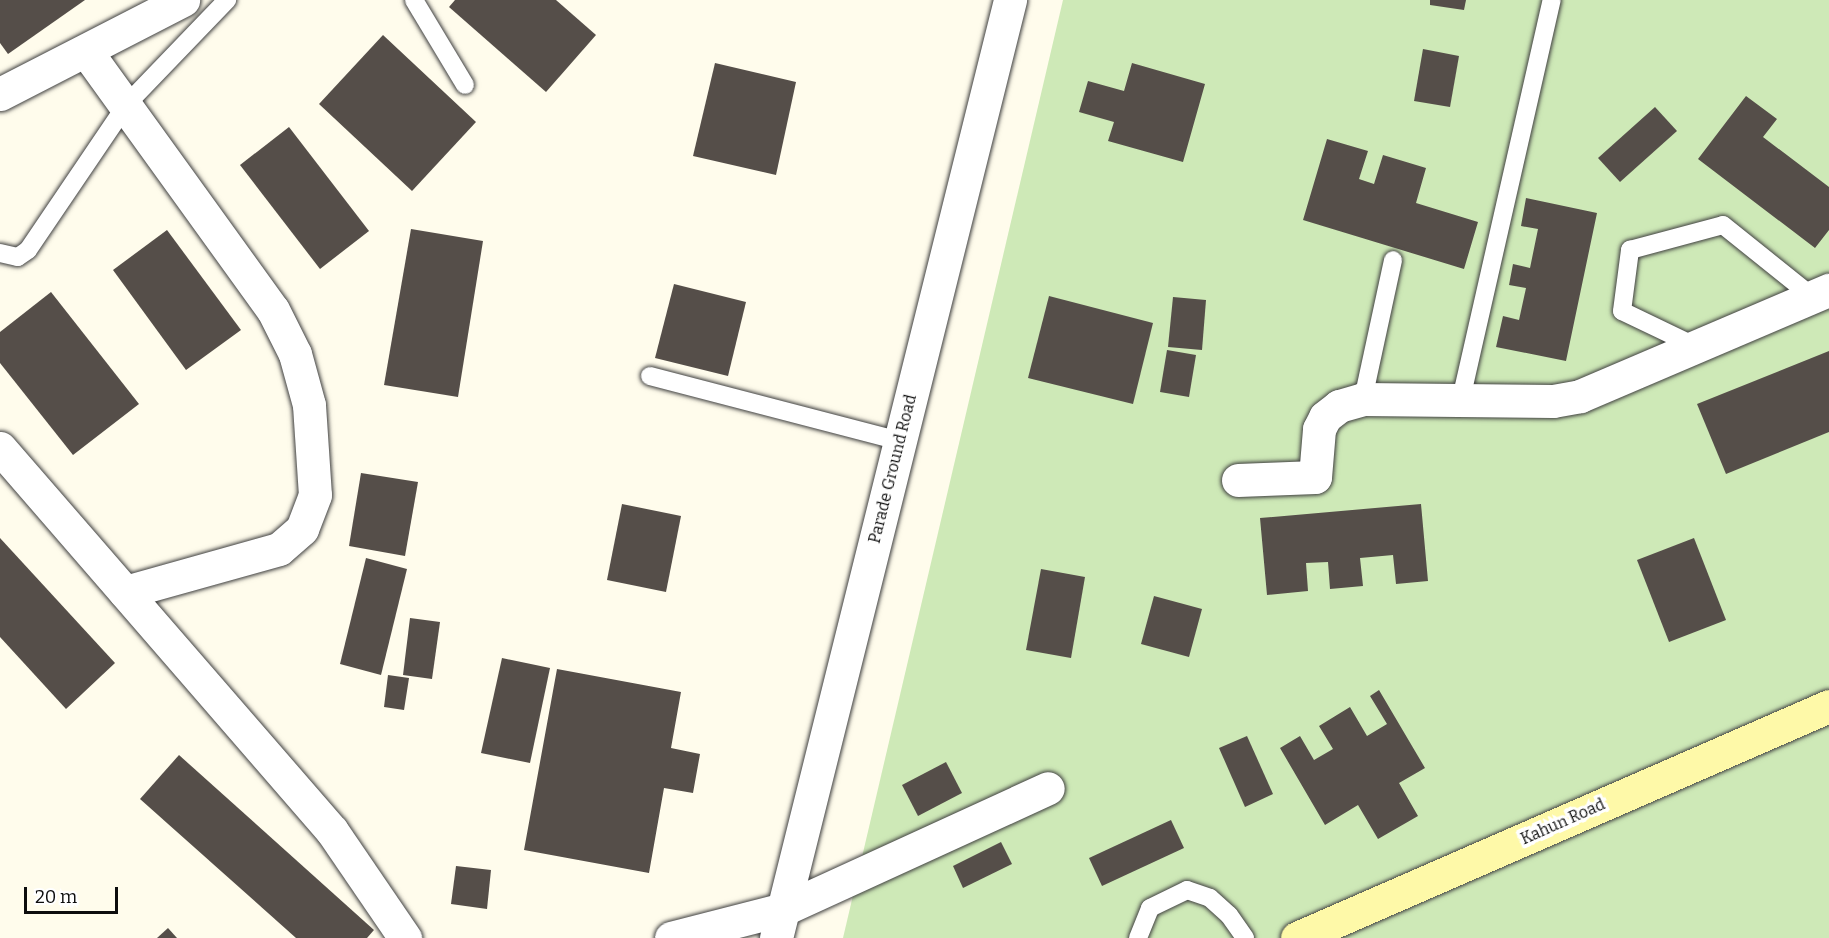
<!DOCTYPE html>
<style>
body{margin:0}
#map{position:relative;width:1829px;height:938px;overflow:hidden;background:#fffcec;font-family:Bitter,serif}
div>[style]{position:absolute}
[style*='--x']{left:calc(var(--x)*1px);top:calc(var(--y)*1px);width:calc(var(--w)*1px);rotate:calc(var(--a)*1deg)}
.green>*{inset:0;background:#cee9b7}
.building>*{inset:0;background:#554e49}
.roads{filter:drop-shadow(0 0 2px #404040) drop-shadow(0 0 2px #404040)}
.lane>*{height:18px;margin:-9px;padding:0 9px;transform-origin:9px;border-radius:9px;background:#fff}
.street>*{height:33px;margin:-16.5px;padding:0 16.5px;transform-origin:16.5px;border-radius:16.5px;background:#fff}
.secondary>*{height:33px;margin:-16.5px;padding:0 16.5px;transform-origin:16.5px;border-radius:16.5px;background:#fef9a8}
span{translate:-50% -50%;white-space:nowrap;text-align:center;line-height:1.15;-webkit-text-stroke:6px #fff;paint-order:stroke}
.street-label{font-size:16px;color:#0d0d0d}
.scale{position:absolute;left:24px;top:887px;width:94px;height:27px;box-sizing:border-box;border:3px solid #0d0d0d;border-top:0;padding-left:8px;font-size:18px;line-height:21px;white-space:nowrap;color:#0d0d0d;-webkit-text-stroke:4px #fff;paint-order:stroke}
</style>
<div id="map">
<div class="green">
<i style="clip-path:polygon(1063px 0,1829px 0,1829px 938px,843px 938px)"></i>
</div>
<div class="building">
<i style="clip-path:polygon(0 0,85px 0,8px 54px,0 43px)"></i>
<i style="clip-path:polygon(455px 0,556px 0,596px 35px,546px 92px,449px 7px)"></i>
<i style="clip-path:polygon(1430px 0,1466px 0,1464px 10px,1430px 5px)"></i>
<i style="clip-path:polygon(383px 35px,476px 122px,412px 191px,319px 104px)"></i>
<i style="clip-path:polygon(1423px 49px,1459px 56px,1450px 107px,1414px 101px)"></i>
<i style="clip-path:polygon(715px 63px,796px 82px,776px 175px,693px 156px)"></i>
<i style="clip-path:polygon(1132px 63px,1205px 84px,1183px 162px,1108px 141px,1114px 122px,1079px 112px,1088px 81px,1124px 91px)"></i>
<i style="clip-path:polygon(1746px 96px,1777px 119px,1763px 137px,1829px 187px,1829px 230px,1815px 248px,1698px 159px)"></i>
<i style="clip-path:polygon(1655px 107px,1677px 131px,1620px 182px,1598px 158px)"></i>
<i style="clip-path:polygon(289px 127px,369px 231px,320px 269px,240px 165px)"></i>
<i style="clip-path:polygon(1327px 139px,1368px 151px,1359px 179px,1374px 184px,1383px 155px,1426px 168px,1416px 203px,1478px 222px,1464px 269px,1303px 220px)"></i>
<i style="clip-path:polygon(1526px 198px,1597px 213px,1566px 361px,1496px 347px,1503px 316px,1519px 320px,1526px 288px,1509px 285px,1513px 264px,1530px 268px,1538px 229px,1521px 226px)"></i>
<i style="clip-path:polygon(411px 229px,483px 241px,458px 397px,384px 385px)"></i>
<i style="clip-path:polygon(167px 230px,241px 330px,186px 370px,113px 270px)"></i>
<i style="clip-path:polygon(674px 284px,746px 302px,728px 376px,655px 358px)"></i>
<i style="clip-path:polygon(51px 292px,139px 404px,73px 455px,0 363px,0 332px)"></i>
<i style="clip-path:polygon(1049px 296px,1153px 323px,1133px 404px,1028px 378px)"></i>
<i style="clip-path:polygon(1173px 297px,1206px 300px,1202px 350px,1168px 347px)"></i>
<i style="clip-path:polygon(1167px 350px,1196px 355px,1189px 397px,1160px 392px)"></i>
<i style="clip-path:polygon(1829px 351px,1829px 432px,1726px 474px,1697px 404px)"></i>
<i style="clip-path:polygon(361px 473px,418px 482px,405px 556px,349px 546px)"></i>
<i style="clip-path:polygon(622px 504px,681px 516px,666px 592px,607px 580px)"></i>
<i style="clip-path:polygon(1421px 504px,1428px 581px,1396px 584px,1393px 555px,1360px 558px,1363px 586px,1330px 589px,1328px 562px,1306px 563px,1308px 591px,1267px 595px,1260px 518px)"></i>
<i style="clip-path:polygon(0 538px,115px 663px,66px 709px,0 637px)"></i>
<i style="clip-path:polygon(1694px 538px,1726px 620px,1669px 642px,1637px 560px)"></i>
<i style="clip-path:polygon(366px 558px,407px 569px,381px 675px,340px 664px)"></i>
<i style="clip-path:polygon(1041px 569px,1085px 577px,1071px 658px,1026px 650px)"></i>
<i style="clip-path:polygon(1154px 596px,1202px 609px,1189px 657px,1141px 644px)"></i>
<i style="clip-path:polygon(410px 618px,440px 622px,432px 679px,403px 675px)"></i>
<i style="clip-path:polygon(502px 658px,550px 668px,530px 763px,481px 753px)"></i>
<i style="clip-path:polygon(557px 669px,681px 692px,671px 748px,700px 754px,693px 793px,664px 788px,649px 873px,524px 850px)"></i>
<i style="clip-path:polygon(388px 675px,409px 678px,404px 710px,384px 707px)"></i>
<i style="clip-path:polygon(1379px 690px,1425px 768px,1399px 783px,1418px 816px,1378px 839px,1358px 805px,1325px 825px,1280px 748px,1300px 736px,1314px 760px,1333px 749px,1319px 726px,1350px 707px,1367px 736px,1387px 724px,1370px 696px)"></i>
<i style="clip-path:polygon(1247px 736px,1273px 794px,1245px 807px,1219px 748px)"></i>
<i style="clip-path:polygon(179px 755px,374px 930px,367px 938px,296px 938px,140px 799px)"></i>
<i style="clip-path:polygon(946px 762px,962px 793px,918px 816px,902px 785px)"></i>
<i style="clip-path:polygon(1171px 820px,1184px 848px,1102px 886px,1089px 858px)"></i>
<i style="clip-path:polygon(1001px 842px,1012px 864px,963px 888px,953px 866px)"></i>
<i style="clip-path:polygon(456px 866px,491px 870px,487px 909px,451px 904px)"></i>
<i style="clip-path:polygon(168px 928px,177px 938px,157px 938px)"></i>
</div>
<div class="roads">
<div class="lane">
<i style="--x:414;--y:0;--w:99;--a:59"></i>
<i style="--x:0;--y:253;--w:18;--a:13"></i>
<i style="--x:18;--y:257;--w:12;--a:-35"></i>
<i style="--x:28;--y:250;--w:175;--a:-55.9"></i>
<i style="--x:126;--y:105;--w:146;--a:-46.1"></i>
<i style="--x:1697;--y:347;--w:83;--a:-154.4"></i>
<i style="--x:1622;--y:311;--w:62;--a:-82.5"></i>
<i style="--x:1630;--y:250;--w:96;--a:-15"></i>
<i style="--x:1723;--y:225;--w:115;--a:38.7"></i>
<i style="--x:650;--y:376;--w:258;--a:14.6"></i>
<i style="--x:1363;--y:399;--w:142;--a:-77.8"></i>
<i style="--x:1461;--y:399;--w:409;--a:-77.2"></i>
<i style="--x:1138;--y:938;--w:32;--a:-68"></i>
<i style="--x:1150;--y:908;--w:41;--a:-25.9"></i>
<i style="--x:1187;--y:890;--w:24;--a:19"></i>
<i style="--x:1210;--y:898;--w:25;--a:42"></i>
<i style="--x:1229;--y:915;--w:28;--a:55"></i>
</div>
<div class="street">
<i style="--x:86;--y:51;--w:319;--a:54.2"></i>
<i style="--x:273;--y:310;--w:49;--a:63.4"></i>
<i style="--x:295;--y:354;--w:53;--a:74.6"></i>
<i style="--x:309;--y:405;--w:90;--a:86.2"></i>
<i style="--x:315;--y:495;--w:36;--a:111"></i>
<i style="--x:302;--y:529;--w:30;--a:139"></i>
<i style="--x:279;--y:549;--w:160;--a:164.4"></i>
<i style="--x:0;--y:94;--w:206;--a:-27.2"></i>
<i style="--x:0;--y:448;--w:507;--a:49.08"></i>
<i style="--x:332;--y:831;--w:130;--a:55.7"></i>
<i style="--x:1238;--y:480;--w:77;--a:-2.2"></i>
<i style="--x:1315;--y:477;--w:48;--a:-85.2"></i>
<i style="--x:1319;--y:429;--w:13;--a:-63"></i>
<i style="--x:1325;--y:417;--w:18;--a:-38"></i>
<i style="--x:1339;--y:406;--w:25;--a:-16"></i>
<i style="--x:1363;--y:399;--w:190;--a:0.6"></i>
<i style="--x:1553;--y:401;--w:27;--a:-10"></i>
<i style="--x:1580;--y:396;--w:271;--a:-23.1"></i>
<i style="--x:671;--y:938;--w:117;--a:-14.4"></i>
<i style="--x:784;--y:909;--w:290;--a:-24.6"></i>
<i style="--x:776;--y:938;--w:967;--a:-75.99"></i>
</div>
<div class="secondary">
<i style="--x:1297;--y:938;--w:580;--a:-23.56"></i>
</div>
</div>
<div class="street-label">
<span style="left:893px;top:469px;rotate:-76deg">Parade Ground Road</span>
<span style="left:1563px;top:822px;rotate:-24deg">Kahun Road</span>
</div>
<div class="scale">20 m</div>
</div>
